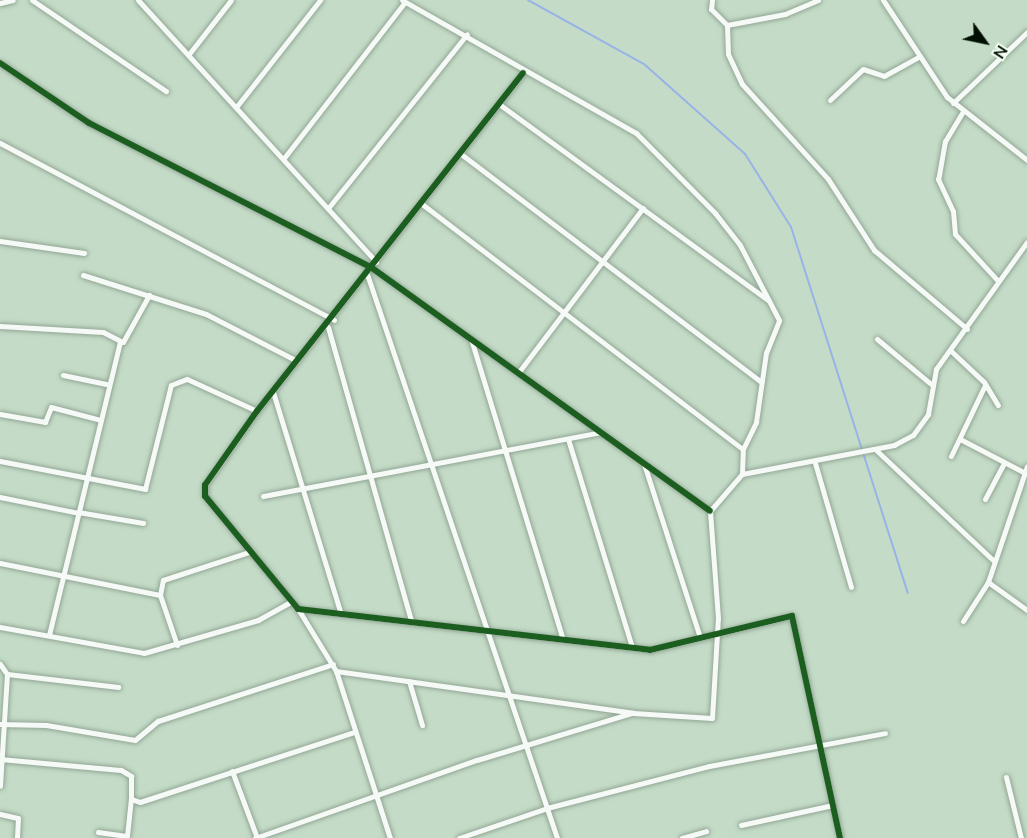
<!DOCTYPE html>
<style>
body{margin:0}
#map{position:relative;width:1027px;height:838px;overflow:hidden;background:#c4dcc7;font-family:"Nunito Sans",sans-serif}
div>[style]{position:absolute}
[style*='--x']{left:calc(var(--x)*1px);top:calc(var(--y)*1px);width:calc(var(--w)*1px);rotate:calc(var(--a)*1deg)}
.stream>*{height:2px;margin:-1px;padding:0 1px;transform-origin:1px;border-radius:1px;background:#99b3e7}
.roads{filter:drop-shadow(0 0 2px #93a696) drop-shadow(0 0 2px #93a696)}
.minor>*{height:5px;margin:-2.5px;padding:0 2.5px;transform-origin:2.5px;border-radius:2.5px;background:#f6faf7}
.cycleway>*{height:6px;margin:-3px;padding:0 3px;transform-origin:3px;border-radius:3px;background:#1b5e20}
span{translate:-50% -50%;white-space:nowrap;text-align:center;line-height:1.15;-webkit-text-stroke:4.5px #f1fef2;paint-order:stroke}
.north{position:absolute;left:955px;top:12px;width:60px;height:60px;-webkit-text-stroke:4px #f1fef2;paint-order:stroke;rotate:123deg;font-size:16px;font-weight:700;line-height:24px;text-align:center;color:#021004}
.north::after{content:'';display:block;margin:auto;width:21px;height:27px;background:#021004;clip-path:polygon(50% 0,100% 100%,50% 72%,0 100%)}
</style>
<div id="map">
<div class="stream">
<i style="--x:528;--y:0;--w:132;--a:28.9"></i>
<i style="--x:644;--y:64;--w:135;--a:41.7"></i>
<i style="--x:745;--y:154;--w:86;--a:57.8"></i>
<i style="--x:791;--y:227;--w:384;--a:72.3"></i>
</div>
<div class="roads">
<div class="minor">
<i style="--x:32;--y:0;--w:162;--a:34.2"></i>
<i style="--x:138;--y:0;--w:354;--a:47.7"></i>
<i style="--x:712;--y:0;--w:9;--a:96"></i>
<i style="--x:711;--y:9;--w:23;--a:45"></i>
<i style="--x:727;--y:25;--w:29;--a:88"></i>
<i style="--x:728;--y:54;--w:33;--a:65"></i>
<i style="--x:742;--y:84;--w:128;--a:47.8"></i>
<i style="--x:828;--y:179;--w:85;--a:57.1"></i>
<i style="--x:874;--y:250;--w:122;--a:40.3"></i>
<i style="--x:883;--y:0;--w:116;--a:56.6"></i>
<i style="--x:947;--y:97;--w:102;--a:38.2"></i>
<i style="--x:0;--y:3;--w:13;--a:-13"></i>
<i style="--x:727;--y:25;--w:59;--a:-10.7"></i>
<i style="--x:785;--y:14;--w:36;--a:-23"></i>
<i style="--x:189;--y:54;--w:68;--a:-52.1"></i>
<i style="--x:0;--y:63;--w:107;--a:34"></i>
<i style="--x:89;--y:123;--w:318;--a:27.1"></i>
<i style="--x:372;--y:268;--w:416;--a:35.7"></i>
<i style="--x:523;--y:73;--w:430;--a:128.2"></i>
<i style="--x:257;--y:411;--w:90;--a:125.1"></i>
<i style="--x:205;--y:485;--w:11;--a:90"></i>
<i style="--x:205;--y:496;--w:146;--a:50.5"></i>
<i style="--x:298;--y:609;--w:354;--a:6.6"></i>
<i style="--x:650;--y:650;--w:146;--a:-13.5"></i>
<i style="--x:792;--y:616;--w:227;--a:77.8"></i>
<i style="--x:830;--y:100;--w:45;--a:-43.2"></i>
<i style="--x:863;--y:69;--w:22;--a:18"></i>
<i style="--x:884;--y:76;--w:39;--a:-29"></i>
<i style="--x:953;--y:103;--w:103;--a:-43.8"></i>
<i style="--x:499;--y:104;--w:334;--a:36.1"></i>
<i style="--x:237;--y:106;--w:135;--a:-51.9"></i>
<i style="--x:962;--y:113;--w:33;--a:121"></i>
<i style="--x:945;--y:141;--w:39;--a:100"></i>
<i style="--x:938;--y:179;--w:35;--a:65"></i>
<i style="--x:953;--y:211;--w:23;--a:85"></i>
<i style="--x:955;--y:234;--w:64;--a:47.5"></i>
<i style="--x:0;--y:143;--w:378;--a:27.9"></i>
<i style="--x:461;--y:154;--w:377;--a:37.2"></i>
<i style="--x:284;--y:158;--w:197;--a:-52.2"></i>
<i style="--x:422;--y:204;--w:404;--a:37.4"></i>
<i style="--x:329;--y:207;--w:221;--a:-51.4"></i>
<i style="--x:0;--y:241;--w:85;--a:8.1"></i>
<i style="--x:367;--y:274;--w:595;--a:71.38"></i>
<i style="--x:83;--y:275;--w:129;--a:17.6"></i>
<i style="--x:206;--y:314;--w:102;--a:27.3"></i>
<i style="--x:0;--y:326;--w:103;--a:3.3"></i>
<i style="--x:103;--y:332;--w:22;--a:27"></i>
<i style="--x:123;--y:342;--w:54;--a:-61"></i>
<i style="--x:328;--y:327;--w:305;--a:74.2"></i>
<i style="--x:471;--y:339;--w:314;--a:73"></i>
<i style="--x:877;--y:339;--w:70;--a:39.8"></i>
<i style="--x:951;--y:351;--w:45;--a:43.2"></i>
<i style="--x:984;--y:382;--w:27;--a:59"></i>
<i style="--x:518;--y:373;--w:207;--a:-52.9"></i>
<i style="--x:63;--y:375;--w:44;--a:11.8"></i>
<i style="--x:273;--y:392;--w:229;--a:73"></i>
<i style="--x:0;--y:414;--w:46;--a:10.1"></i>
<i style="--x:45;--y:422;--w:16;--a:-68"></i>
<i style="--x:51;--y:407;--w:48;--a:14.6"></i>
<i style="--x:568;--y:439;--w:218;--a:72.9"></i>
<i style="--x:960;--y:439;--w:73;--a:27.6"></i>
<i style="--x:875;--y:449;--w:163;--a:43.3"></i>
<i style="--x:951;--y:456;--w:79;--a:-64.4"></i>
<i style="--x:0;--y:461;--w:148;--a:10.9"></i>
<i style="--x:145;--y:489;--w:107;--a:-76"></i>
<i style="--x:171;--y:385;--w:17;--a:-21"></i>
<i style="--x:187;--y:379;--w:77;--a:24.6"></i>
<i style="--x:815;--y:463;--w:129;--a:73.8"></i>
<i style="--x:644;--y:464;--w:182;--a:72.1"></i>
<i style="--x:742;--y:474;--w:155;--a:-10.8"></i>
<i style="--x:894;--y:445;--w:21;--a:-28"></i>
<i style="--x:913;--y:435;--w:26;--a:-54"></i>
<i style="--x:928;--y:414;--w:46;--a:-79.9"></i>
<i style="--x:936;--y:369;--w:156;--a:-54.4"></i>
<i style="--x:263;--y:496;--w:344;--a:-10.7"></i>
<i style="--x:0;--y:497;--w:76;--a:11.5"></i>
<i style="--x:985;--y:499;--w:41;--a:-62.2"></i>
<i style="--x:78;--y:512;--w:66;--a:9.6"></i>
<i style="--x:0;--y:563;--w:163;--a:11.3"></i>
<i style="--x:988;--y:582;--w:48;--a:35.7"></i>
<i style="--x:298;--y:609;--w:73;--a:58.5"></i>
<i style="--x:336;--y:671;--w:176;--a:72.1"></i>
<i style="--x:963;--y:621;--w:46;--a:-57.3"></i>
<i style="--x:988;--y:582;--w:122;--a:-71.4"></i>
<i style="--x:0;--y:627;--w:146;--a:10.2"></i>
<i style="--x:144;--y:653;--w:119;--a:-16.1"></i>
<i style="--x:258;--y:620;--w:35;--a:-29"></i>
<i style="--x:49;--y:635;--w:302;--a:-76.4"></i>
<i style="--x:177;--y:645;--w:53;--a:-108.8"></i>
<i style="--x:160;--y:595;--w:15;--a:-79"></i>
<i style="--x:163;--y:580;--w:90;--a:-18"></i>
<i style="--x:0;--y:664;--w:12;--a:55"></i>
<i style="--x:7;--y:674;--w:112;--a:93.6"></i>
<i style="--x:336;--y:671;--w:300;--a:8"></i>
<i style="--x:633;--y:713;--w:79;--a:3.6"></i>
<i style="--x:712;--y:718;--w:100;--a:-86.6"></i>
<i style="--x:718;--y:618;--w:107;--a:-94.3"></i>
<i style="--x:710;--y:511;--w:49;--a:-49.1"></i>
<i style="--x:742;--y:474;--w:25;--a:-88"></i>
<i style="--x:743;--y:449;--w:30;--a:-64"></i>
<i style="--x:756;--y:422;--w:70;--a:-81.8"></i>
<i style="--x:766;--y:353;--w:35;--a:-68"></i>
<i style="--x:779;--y:320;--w:85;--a:-117.5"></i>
<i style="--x:740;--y:245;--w:41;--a:-128"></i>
<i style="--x:715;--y:213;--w:112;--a:-134.6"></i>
<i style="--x:636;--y:133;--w:269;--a:-150.4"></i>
<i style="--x:7;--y:674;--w:112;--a:6.7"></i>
<i style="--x:409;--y:681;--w:46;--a:73.5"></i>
<i style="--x:0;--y:724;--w:46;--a:1.2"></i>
<i style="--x:46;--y:725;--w:90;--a:9.6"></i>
<i style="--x:135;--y:740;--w:30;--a:-40"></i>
<i style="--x:158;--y:721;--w:184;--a:-18"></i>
<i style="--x:0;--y:759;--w:121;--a:5.2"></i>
<i style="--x:121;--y:770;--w:12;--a:31"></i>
<i style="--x:131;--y:776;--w:23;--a:90"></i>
<i style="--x:131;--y:799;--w:9;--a:18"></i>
<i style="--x:140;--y:802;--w:225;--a:-18.1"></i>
<i style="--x:232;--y:771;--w:72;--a:69.5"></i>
<i style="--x:1006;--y:777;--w:63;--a:76.2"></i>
<i style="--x:0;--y:814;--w:18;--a:13"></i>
<i style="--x:18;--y:818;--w:20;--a:93"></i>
<i style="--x:741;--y:825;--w:94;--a:-12.3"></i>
<i style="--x:98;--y:832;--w:29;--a:8"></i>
<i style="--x:127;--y:836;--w:37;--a:-84"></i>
<i style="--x:255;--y:838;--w:235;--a:-19.4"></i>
<i style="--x:477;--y:760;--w:162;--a:-16.9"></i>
<i style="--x:459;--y:838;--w:93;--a:-18.8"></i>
<i style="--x:547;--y:808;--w:167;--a:-14.5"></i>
<i style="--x:709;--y:766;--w:179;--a:-10.6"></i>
<i style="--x:682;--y:838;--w:25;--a:-16"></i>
</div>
</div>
<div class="cycleway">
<i style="--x:0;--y:63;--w:107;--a:34"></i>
<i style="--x:89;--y:123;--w:318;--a:27.1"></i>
<i style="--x:372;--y:268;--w:416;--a:35.7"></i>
<i style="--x:523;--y:73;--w:430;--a:128.2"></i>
<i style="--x:257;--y:411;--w:90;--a:125.1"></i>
<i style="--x:205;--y:485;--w:11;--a:90"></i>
<i style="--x:205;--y:496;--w:146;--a:50.5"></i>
<i style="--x:298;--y:609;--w:354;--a:6.6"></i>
<i style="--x:650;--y:650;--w:146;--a:-13.5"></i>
<i style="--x:792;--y:616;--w:227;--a:77.8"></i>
</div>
<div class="north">N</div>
</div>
